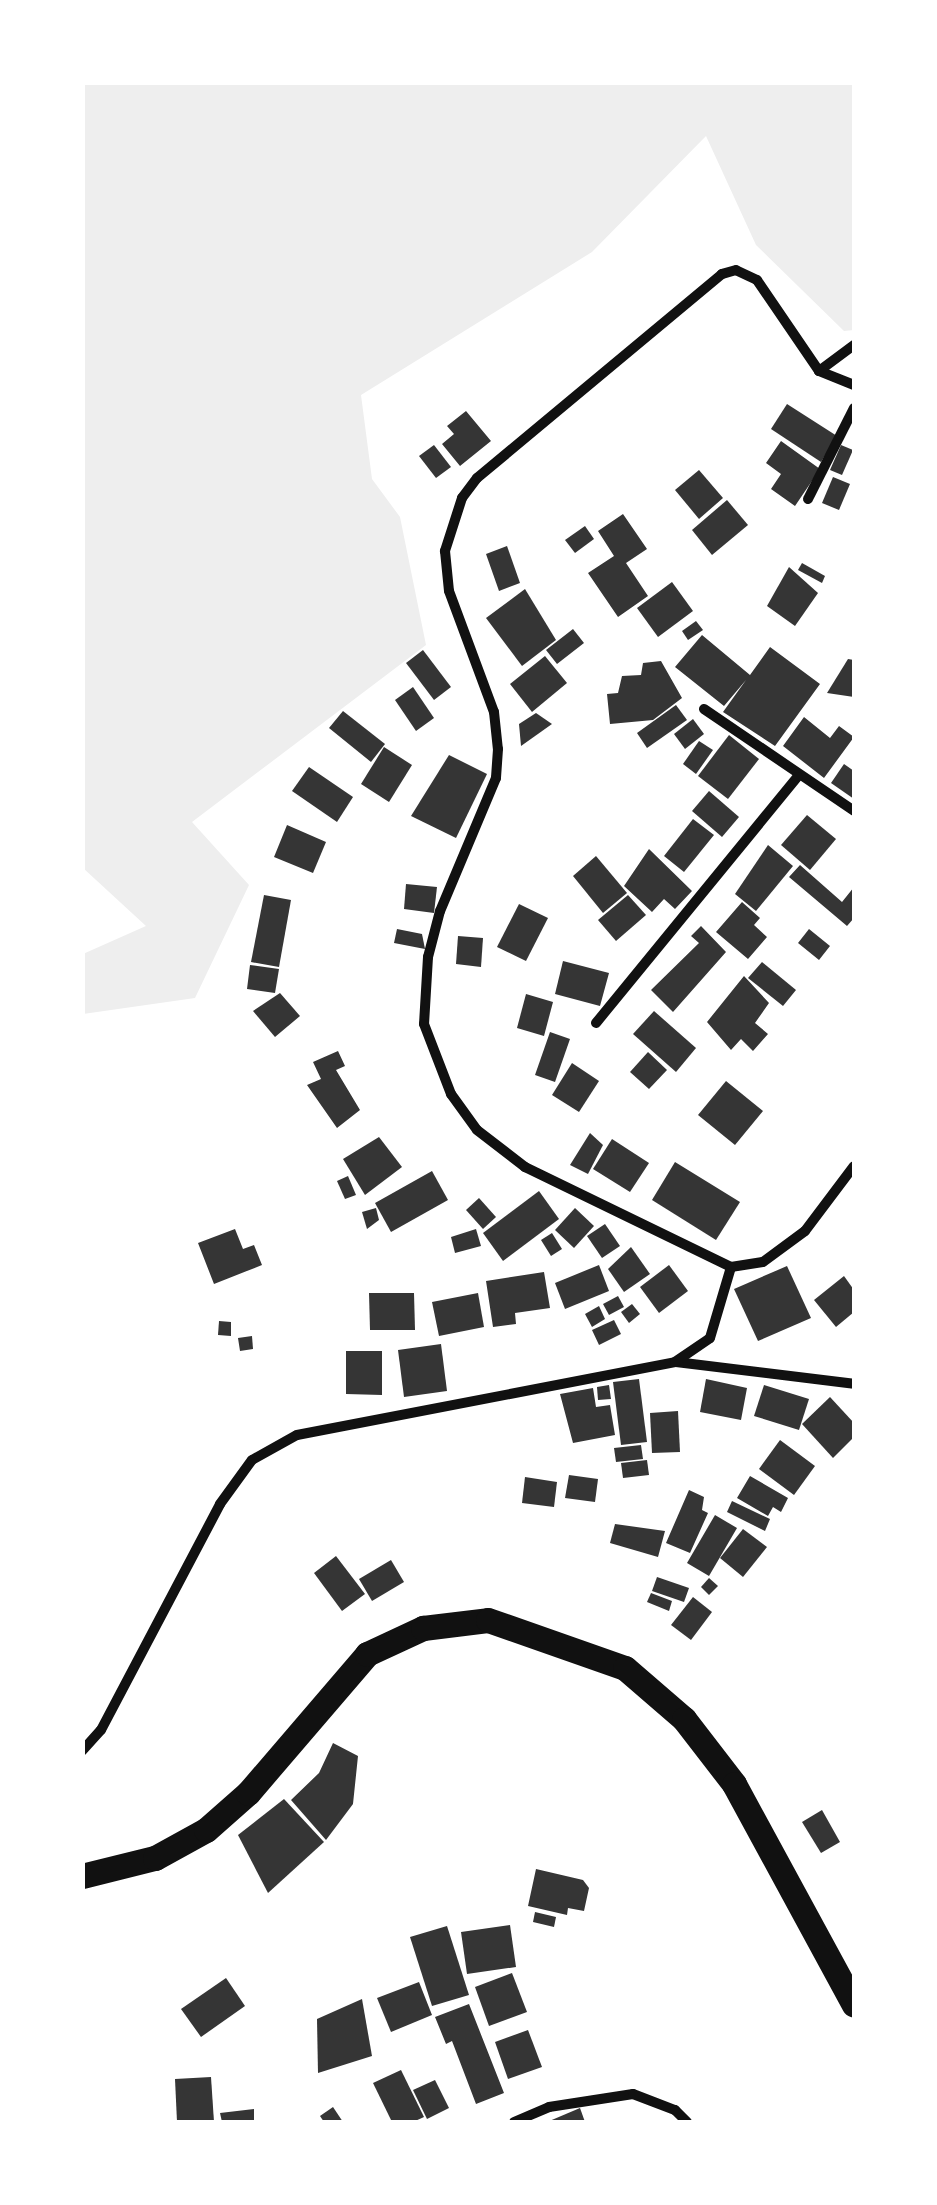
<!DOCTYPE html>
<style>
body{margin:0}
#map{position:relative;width:937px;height:2205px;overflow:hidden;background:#fff;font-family:"Zilla Slab",serif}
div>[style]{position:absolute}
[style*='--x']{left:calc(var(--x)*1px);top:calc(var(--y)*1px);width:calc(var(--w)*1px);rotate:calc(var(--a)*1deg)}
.green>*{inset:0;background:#eee}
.building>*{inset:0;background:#353535}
.minor>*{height:10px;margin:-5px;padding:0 5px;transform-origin:5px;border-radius:5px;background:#111}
.primary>*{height:25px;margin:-12.5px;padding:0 12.5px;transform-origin:12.5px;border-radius:12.5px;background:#111}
span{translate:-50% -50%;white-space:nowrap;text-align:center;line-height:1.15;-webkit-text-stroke:8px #fff;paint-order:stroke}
.frame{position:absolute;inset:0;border:85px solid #fff;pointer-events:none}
</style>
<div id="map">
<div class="green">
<i style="clip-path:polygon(83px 82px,854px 83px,854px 330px,844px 331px,756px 245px,706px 136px,592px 252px,361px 395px,372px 479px,400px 517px,426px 645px,192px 822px,249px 885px,195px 998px,83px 1014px,83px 954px,146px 926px,83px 868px)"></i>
</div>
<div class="building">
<i style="clip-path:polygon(787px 404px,837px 436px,821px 462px,771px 429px)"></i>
<i style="clip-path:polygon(466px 411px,491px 441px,460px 466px,442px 444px,454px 434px,447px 426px)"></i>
<i style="clip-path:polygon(781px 441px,820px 469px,795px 506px,771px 489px,781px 474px,766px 463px)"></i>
<i style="clip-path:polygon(434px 445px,451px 467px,436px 478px,419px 456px)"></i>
<i style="clip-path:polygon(841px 445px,853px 450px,842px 475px,830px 470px)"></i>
<i style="clip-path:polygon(699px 470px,723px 498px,699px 519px,675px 490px)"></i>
<i style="clip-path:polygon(833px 477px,850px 484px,839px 510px,822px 503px)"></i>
<i style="clip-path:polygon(727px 500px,748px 525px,712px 555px,692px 530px)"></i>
<i style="clip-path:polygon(623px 514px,647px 549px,626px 563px,648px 596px,618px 617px,588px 573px,614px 556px,598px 531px)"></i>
<i style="clip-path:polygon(585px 526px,594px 539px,575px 553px,565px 540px)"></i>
<i style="clip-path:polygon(507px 546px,520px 583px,499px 591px,486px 554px)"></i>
<i style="clip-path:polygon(802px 563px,825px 576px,822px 583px,798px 570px)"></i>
<i style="clip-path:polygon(789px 567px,818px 593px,795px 626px,767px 606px)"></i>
<i style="clip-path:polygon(672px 582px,693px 611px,658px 637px,637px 608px)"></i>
<i style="clip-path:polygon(525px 589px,556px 640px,522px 666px,486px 618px)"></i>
<i style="clip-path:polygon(696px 621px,703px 630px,688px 640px,682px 631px)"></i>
<i style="clip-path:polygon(573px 629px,584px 643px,557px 664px,546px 650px)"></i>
<i style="clip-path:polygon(702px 635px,750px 675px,770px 647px,820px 684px,775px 746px,723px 712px,746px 680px,724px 706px,675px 667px)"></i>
<i style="clip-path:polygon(423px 650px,451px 687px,434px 700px,406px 663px)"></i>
<i style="clip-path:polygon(545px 656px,567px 683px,532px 712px,510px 684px)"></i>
<i style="clip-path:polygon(848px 659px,854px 660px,854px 697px,827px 693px)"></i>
<i style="clip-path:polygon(661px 661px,682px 698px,653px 720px,610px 724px,607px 694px,618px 693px,622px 676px,641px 675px,643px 663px)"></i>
<i style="clip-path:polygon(413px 687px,434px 718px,416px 731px,395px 700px)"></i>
<i style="clip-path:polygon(676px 705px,687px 720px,647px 748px,637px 733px)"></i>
<i style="clip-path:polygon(343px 711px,385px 744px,371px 762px,329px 728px)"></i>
<i style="clip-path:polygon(536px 713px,552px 724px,521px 746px,519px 724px)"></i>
<i style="clip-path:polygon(804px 717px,830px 738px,839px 726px,854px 737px,824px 778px,783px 746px)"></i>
<i style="clip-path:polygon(693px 719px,704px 734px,685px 749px,674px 734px)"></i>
<i style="clip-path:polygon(729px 735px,759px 759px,728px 799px,698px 776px)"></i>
<i style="clip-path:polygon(699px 741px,713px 750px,696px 774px,683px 764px)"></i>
<i style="clip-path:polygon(384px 747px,412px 765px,389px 802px,361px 784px)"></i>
<i style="clip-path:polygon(449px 755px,487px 774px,456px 838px,411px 816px)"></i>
<i style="clip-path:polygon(844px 764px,854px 771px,854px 799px,831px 783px)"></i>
<i style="clip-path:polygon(309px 767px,353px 797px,337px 822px,292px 791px)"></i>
<i style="clip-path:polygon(709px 791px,739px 817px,722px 837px,692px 811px)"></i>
<i style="clip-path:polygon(807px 815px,836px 839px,810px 870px,781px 845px)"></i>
<i style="clip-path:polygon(693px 819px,714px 835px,684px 872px,664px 856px)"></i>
<i style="clip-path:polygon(287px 825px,326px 842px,313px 873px,274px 857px)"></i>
<i style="clip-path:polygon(768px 845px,793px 866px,756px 911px,735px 894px)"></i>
<i style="clip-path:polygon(649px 849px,692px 891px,675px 909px,664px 899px,652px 912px,624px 886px)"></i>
<i style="clip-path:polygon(596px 856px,627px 893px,603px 913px,573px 876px)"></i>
<i style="clip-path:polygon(800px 865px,842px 902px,854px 887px,854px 918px,847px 926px,789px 877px)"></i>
<i style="clip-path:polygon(406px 884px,437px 887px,434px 913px,404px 909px)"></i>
<i style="clip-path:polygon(264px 895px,291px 900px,279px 967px,251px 962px)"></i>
<i style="clip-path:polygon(628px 895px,646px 915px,616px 941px,598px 920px)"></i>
<i style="clip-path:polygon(742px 902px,760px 918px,754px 925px,767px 937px,748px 959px,716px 932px)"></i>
<i style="clip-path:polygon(519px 904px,548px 918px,526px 961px,497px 947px)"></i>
<i style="clip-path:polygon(701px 926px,726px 952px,673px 1012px,651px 990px,699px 943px,691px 936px)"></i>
<i style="clip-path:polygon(397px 929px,422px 934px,425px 949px,394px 943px)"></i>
<i style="clip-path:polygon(809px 929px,830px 946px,819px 960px,798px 943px)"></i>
<i style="clip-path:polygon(458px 936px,483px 938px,481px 967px,456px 964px)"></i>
<i style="clip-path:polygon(563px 961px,609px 973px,600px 1006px,555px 994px)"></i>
<i style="clip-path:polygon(762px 962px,796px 990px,783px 1006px,748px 978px)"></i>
<i style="clip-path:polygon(250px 965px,279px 969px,275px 993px,247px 989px)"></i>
<i style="clip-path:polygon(744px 976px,769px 1003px,755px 1023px,768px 1034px,753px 1051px,741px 1039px,731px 1050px,707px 1022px)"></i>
<i style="clip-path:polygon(280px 993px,300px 1016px,275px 1037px,253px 1011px)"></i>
<i style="clip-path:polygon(526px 994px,553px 1002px,544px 1036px,517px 1028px)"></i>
<i style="clip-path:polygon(654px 1011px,696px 1048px,676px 1072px,633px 1034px)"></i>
<i style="clip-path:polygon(550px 1032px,570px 1039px,555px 1082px,535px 1075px)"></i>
<i style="clip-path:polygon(338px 1051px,345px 1066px,336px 1070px,360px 1110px,337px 1128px,307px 1085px,321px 1079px,313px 1062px)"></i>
<i style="clip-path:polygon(648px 1052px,667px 1070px,649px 1089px,630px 1072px)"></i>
<i style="clip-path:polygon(572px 1063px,599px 1081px,579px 1112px,552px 1095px)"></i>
<i style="clip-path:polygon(726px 1081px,763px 1111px,735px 1145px,698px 1115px)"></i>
<i style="clip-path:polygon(590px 1133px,603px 1145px,588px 1174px,570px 1165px)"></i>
<i style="clip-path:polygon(379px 1137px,402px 1167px,365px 1195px,343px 1159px)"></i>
<i style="clip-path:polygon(612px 1139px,649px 1163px,630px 1192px,593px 1169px)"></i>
<i style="clip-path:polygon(675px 1162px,740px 1202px,716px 1240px,652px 1200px)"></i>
<i style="clip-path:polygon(432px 1171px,448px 1200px,391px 1232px,375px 1203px)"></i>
<i style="clip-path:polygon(348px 1176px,356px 1195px,345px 1199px,337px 1181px)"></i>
<i style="clip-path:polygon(539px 1191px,559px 1219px,503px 1261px,483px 1233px)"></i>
<i style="clip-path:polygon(479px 1198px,496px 1217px,483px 1229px,466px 1210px)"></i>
<i style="clip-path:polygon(376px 1208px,379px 1220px,367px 1229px,362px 1212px)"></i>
<i style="clip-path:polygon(575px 1208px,594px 1226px,574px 1248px,555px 1230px)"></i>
<i style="clip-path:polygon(605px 1224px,620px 1246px,602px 1258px,587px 1236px)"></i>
<i style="clip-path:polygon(235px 1229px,243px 1249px,254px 1245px,262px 1265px,214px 1284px,198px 1243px)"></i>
<i style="clip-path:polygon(476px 1229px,481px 1246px,455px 1253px,451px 1237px)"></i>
<i style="clip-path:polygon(552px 1233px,562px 1249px,551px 1256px,541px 1240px)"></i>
<i style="clip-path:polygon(631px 1247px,650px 1274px,624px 1292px,608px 1269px)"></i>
<i style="clip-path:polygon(599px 1265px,609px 1291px,565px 1309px,555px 1283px)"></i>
<i style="clip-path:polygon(669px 1265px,688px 1291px,659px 1313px,640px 1287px)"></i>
<i style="clip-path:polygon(787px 1266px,811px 1318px,758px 1341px,734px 1289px)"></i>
<i style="clip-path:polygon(544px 1272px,550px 1308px,515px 1313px,516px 1324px,493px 1327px,486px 1281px)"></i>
<i style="clip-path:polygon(844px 1276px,854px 1290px,854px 1312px,836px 1327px,814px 1300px)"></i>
<i style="clip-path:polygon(369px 1293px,414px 1293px,415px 1330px,370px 1330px)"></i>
<i style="clip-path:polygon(478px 1293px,484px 1327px,439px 1336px,432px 1302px)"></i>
<i style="clip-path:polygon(618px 1296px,624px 1307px,609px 1315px,603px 1304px)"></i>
<i style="clip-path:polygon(632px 1304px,640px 1314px,629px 1323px,621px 1312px)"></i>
<i style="clip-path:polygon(599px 1306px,605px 1319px,592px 1327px,585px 1314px)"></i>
<i style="clip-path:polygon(614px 1320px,621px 1334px,599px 1345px,592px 1330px)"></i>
<i style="clip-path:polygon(219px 1321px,231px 1322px,231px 1336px,218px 1335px)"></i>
<i style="clip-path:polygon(252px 1336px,253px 1349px,240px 1351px,238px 1338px)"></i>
<i style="clip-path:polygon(441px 1344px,447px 1391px,404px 1397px,398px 1350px)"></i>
<i style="clip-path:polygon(346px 1351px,382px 1351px,382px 1395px,346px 1394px)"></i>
<i style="clip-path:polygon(639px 1379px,647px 1442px,621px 1445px,613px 1382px)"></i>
<i style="clip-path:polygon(706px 1379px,747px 1388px,741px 1420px,700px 1412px)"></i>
<i style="clip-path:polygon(609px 1385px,611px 1399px,598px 1400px,597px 1387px)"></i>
<i style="clip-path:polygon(764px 1385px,809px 1399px,799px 1430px,754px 1416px)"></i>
<i style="clip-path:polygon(593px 1388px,596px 1407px,610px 1405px,615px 1435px,573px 1443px,560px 1394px)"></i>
<i style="clip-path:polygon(830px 1397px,854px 1423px,854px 1437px,833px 1458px,802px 1424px)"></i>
<i style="clip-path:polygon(678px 1411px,680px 1452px,652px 1453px,650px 1413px)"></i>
<i style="clip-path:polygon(780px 1440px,815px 1466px,794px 1495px,759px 1469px)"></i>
<i style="clip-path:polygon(641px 1445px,643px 1459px,616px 1462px,614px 1448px)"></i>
<i style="clip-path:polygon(647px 1460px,649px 1475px,623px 1478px,621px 1463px)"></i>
<i style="clip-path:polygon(569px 1475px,598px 1479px,595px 1502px,565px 1498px)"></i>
<i style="clip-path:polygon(750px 1476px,788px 1498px,781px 1512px,773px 1507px,768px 1516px,737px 1498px)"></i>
<i style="clip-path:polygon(525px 1477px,557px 1482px,554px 1507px,522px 1503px)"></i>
<i style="clip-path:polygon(689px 1490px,704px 1497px,702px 1510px,708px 1513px,690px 1553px,666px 1543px)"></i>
<i style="clip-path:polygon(732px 1501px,770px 1519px,765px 1531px,727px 1512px)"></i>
<i style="clip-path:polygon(715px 1515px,737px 1528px,709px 1576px,687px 1563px)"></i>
<i style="clip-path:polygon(615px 1524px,665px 1531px,658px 1557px,610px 1543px)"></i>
<i style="clip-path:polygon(743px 1529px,767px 1547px,743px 1577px,720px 1558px)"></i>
<i style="clip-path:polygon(336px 1556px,365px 1594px,342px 1611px,314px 1573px)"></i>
<i style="clip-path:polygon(391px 1560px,404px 1582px,372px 1601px,359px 1579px)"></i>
<i style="clip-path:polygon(657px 1577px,689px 1588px,684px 1602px,652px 1591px)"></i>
<i style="clip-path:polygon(709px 1578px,718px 1586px,709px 1595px,701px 1587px)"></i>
<i style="clip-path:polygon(651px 1593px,672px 1601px,669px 1611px,647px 1602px)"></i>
<i style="clip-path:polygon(693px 1597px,712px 1612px,691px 1640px,671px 1625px)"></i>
<i style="clip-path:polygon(333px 1743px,358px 1756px,353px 1804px,326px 1840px,291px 1800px,319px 1773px)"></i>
<i style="clip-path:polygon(284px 1799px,324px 1842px,268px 1893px,238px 1835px)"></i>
<i style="clip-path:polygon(822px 1810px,840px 1842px,821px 1853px,802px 1822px)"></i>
<i style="clip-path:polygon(536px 1869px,583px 1880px,589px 1888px,584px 1911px,568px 1908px,567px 1915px,528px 1906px)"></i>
<i style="clip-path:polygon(535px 1912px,556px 1917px,554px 1927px,533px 1922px)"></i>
<i style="clip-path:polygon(510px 1925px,516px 1967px,467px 1974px,461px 1932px)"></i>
<i style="clip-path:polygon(447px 1926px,469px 1995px,432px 2006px,410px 1937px)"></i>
<i style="clip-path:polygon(512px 1973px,527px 2012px,489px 2026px,475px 1987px)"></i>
<i style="clip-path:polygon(226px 1978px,245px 2006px,201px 2037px,181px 2009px)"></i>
<i style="clip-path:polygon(419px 1982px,432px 2015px,391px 2032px,377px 1998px)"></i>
<i style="clip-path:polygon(362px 1999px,372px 2056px,318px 2073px,317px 2019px)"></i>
<i style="clip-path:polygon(469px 2004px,504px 2093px,476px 2104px,452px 2041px,446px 2044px,435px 2017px)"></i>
<i style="clip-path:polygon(528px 2030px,542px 2067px,508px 2079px,495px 2042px)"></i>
<i style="clip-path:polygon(401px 2070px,424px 2117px,413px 2122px,392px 2122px,373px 2083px)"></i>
<i style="clip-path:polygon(211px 2077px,214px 2122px,177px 2122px,175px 2079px)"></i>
<i style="clip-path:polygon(435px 2080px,449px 2108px,427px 2119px,413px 2090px)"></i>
<i style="clip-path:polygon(333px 2107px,343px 2122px,324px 2122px,320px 2116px)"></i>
<i style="clip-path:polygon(580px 2108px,585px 2122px,547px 2122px)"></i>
<i style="clip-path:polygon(254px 2109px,254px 2122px,222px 2122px,220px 2113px)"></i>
</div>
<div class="minor">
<i style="--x:819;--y:371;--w:44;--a:-36.6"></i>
<i style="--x:854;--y:385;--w:38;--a:-158"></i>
<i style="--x:819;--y:371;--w:110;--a:-124.3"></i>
<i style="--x:757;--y:280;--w:23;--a:-155"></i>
<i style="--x:736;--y:270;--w:15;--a:164"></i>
<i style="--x:722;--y:274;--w:319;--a:140.2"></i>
<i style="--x:477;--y:478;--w:25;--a:127"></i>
<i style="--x:462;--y:498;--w:56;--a:107.8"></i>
<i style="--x:445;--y:551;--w:40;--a:84.3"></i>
<i style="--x:449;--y:591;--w:129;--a:69.6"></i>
<i style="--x:494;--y:712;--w:37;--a:84"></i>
<i style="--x:498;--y:749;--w:29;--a:94"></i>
<i style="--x:496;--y:778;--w:144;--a:112.8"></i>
<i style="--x:440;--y:911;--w:48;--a:104.6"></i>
<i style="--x:428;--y:957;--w:67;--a:93.4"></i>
<i style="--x:424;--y:1024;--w:75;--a:68.9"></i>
<i style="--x:451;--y:1094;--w:44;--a:54.2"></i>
<i style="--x:477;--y:1130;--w:61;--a:37.6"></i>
<i style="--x:525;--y:1167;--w:229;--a:25.9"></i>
<i style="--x:731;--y:1267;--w:32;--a:-9"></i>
<i style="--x:763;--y:1262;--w:52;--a:-36.4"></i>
<i style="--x:805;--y:1231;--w:81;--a:-53"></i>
<i style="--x:808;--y:499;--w:102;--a:-63.2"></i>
<i style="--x:704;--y:709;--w:181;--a:34.2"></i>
<i style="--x:596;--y:1023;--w:318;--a:-50.7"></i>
<i style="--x:676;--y:1362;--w:179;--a:7"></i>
<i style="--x:82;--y:1751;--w:28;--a:-48"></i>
<i style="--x:101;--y:1730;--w:255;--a:-62.2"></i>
<i style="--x:220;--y:1504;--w:54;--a:-54"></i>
<i style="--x:252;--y:1460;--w:51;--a:-29.1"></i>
<i style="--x:297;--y:1435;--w:385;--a:-10.9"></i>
<i style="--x:675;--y:1362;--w:42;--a:-34.4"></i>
<i style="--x:710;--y:1338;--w:74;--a:-73.5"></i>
<i style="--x:514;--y:2122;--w:38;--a:-23"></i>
<i style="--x:549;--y:2107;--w:85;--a:-8.8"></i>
<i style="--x:633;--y:2094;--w:45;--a:20.9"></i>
<i style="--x:675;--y:2110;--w:17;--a:45"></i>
</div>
<div class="primary">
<i style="--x:82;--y:1876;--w:75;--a:-13.9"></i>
<i style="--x:155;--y:1858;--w:58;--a:-28.8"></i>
<i style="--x:206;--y:1830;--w:56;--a:-41.4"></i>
<i style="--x:248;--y:1793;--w:183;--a:-49.4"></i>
<i style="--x:367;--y:1654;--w:62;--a:-24.9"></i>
<i style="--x:423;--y:1628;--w:65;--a:-7"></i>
<i style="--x:488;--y:1620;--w:145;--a:19.3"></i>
<i style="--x:625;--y:1668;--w:78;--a:40.8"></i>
<i style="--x:684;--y:1719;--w:82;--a:52.4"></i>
<i style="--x:734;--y:1784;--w:251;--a:61.5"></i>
</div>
<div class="frame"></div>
</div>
